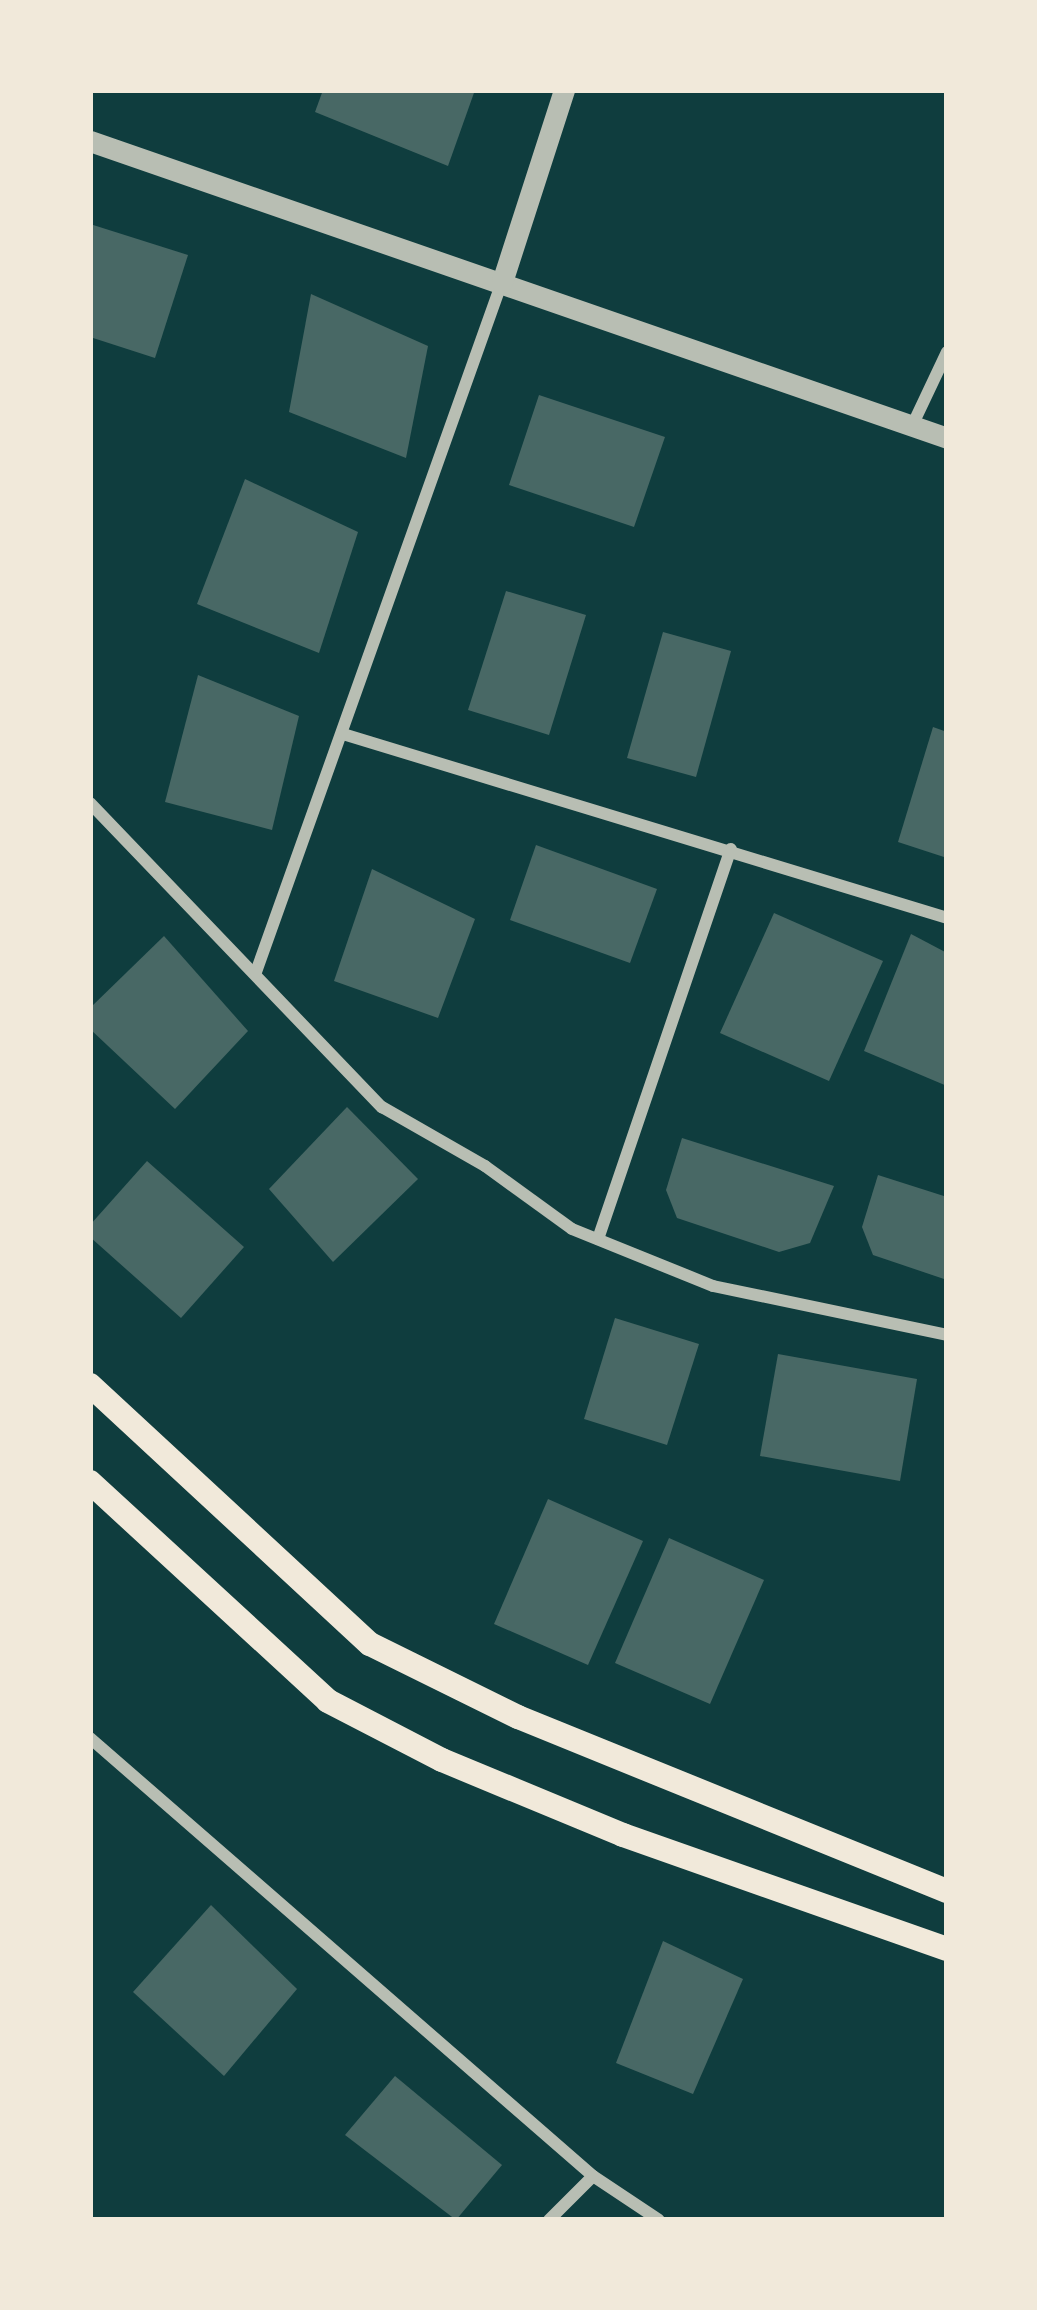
<!DOCTYPE html>
<style>
body{margin:0}
#map{position:relative;width:1037px;height:2310px;overflow:hidden;background:#0f3d3e;font-family:"Fira Sans Condensed",sans-serif}
div>[style]{position:absolute}
[style*='--x']{left:calc(var(--x)*1px);top:calc(var(--y)*1px);width:calc(var(--w)*1px);rotate:calc(var(--a)*1deg)}
.building>*{inset:0;background:#486865}
.minor>*{height:12px;margin:-6px;padding:0 6px;transform-origin:6px;border-radius:6px;background:#b8beb3}
.tertiary>*{height:21px;margin:-10.5px;padding:0 10.5px;transform-origin:10.5px;border-radius:10.5px;background:#b8beb3}
.secondary>*{height:24px;margin:-12px;padding:0 12px;transform-origin:12px;border-radius:12px;background:#f1e9da}
span{translate:-50% -50%;white-space:nowrap;text-align:center;line-height:1.15;-webkit-text-stroke:9px #f1e9da;paint-order:stroke}
.frame{position:absolute;inset:0;border:93px solid #f1e9da;pointer-events:none}
</style>
<div id="map">
<div class="building">
<i style="clip-path:polygon(323px 90px,475px 90px,448px 166px,315px 112px)"></i>
<i style="clip-path:polygon(90px 224px,188px 255px,155px 358px,90px 337px)"></i>
<i style="clip-path:polygon(311px 294px,428px 346px,406px 458px,289px 412px)"></i>
<i style="clip-path:polygon(539px 395px,665px 437px,634px 527px,509px 485px)"></i>
<i style="clip-path:polygon(245px 479px,358px 532px,319px 653px,197px 604px)"></i>
<i style="clip-path:polygon(506px 591px,586px 615px,549px 735px,468px 710px)"></i>
<i style="clip-path:polygon(663px 632px,731px 651px,696px 777px,627px 758px)"></i>
<i style="clip-path:polygon(198px 675px,299px 716px,272px 830px,165px 802px)"></i>
<i style="clip-path:polygon(933px 727px,947px 732px,947px 858px,898px 842px)"></i>
<i style="clip-path:polygon(536px 845px,657px 889px,630px 963px,510px 920px)"></i>
<i style="clip-path:polygon(372px 869px,475px 919px,438px 1018px,334px 981px)"></i>
<i style="clip-path:polygon(774px 913px,883px 961px,829px 1081px,720px 1033px)"></i>
<i style="clip-path:polygon(911px 934px,947px 953px,947px 1086px,864px 1051px)"></i>
<i style="clip-path:polygon(164px 936px,248px 1031px,175px 1109px,90px 1029px,90px 1008px)"></i>
<i style="clip-path:polygon(347px 1107px,418px 1179px,333px 1262px,269px 1189px)"></i>
<i style="clip-path:polygon(682px 1138px,834px 1186px,810px 1243px,779px 1252px,677px 1218px,666px 1190px)"></i>
<i style="clip-path:polygon(147px 1161px,244px 1247px,181px 1318px,90px 1237px,90px 1225px)"></i>
<i style="clip-path:polygon(878px 1175px,947px 1197px,947px 1280px,873px 1255px,862px 1227px)"></i>
<i style="clip-path:polygon(615px 1318px,699px 1344px,667px 1445px,584px 1419px)"></i>
<i style="clip-path:polygon(778px 1354px,917px 1379px,900px 1481px,760px 1456px)"></i>
<i style="clip-path:polygon(548px 1499px,643px 1541px,588px 1665px,494px 1624px)"></i>
<i style="clip-path:polygon(669px 1538px,764px 1580px,710px 1704px,615px 1663px)"></i>
<i style="clip-path:polygon(211px 1905px,297px 1989px,224px 2076px,133px 1992px)"></i>
<i style="clip-path:polygon(663px 1941px,743px 1979px,693px 2094px,616px 2063px)"></i>
<i style="clip-path:polygon(395px 2076px,502px 2165px,456px 2220px,345px 2135px)"></i>
</div>
<div class="minor">
<i style="--x:912;--y:426;--w:82;--a:-64.7"></i>
<i style="--x:343;--y:734;--w:631;--a:16.94"></i>
<i style="--x:90;--y:803;--w:422;--a:46.2"></i>
<i style="--x:382;--y:1107;--w:119;--a:29.8"></i>
<i style="--x:485;--y:1166;--w:107;--a:35.9"></i>
<i style="--x:572;--y:1229;--w:152;--a:22"></i>
<i style="--x:713;--y:1286;--w:239;--a:11.8"></i>
<i style="--x:256;--y:972;--w:733;--a:-70.38"></i>
<i style="--x:598;--y:1239;--w:412;--a:-71.2"></i>
<i style="--x:90;--y:1738;--w:667;--a:41.05"></i>
<i style="--x:593;--y:2176;--w:79;--a:33.7"></i>
<i style="--x:549;--y:2220;--w:62;--a:-45"></i>
</div>
<div class="tertiary">
<i style="--x:90;--y:141;--w:907;--a:19.11"></i>
<i style="--x:502;--y:282;--w:202;--a:-72.1"></i>
</div>
<div class="secondary">
<i style="--x:90;--y:1385;--w:381;--a:42.8"></i>
<i style="--x:370;--y:1644;--w:165;--a:26.3"></i>
<i style="--x:518;--y:1717;--w:463;--a:22.1"></i>
<i style="--x:90;--y:1482;--w:323;--a:42.6"></i>
<i style="--x:328;--y:1701;--w:128;--a:27.4"></i>
<i style="--x:442;--y:1760;--w:196;--a:22.5"></i>
<i style="--x:623;--y:1835;--w:343;--a:19.4"></i>
</div>
<div class="frame"></div>
</div>
